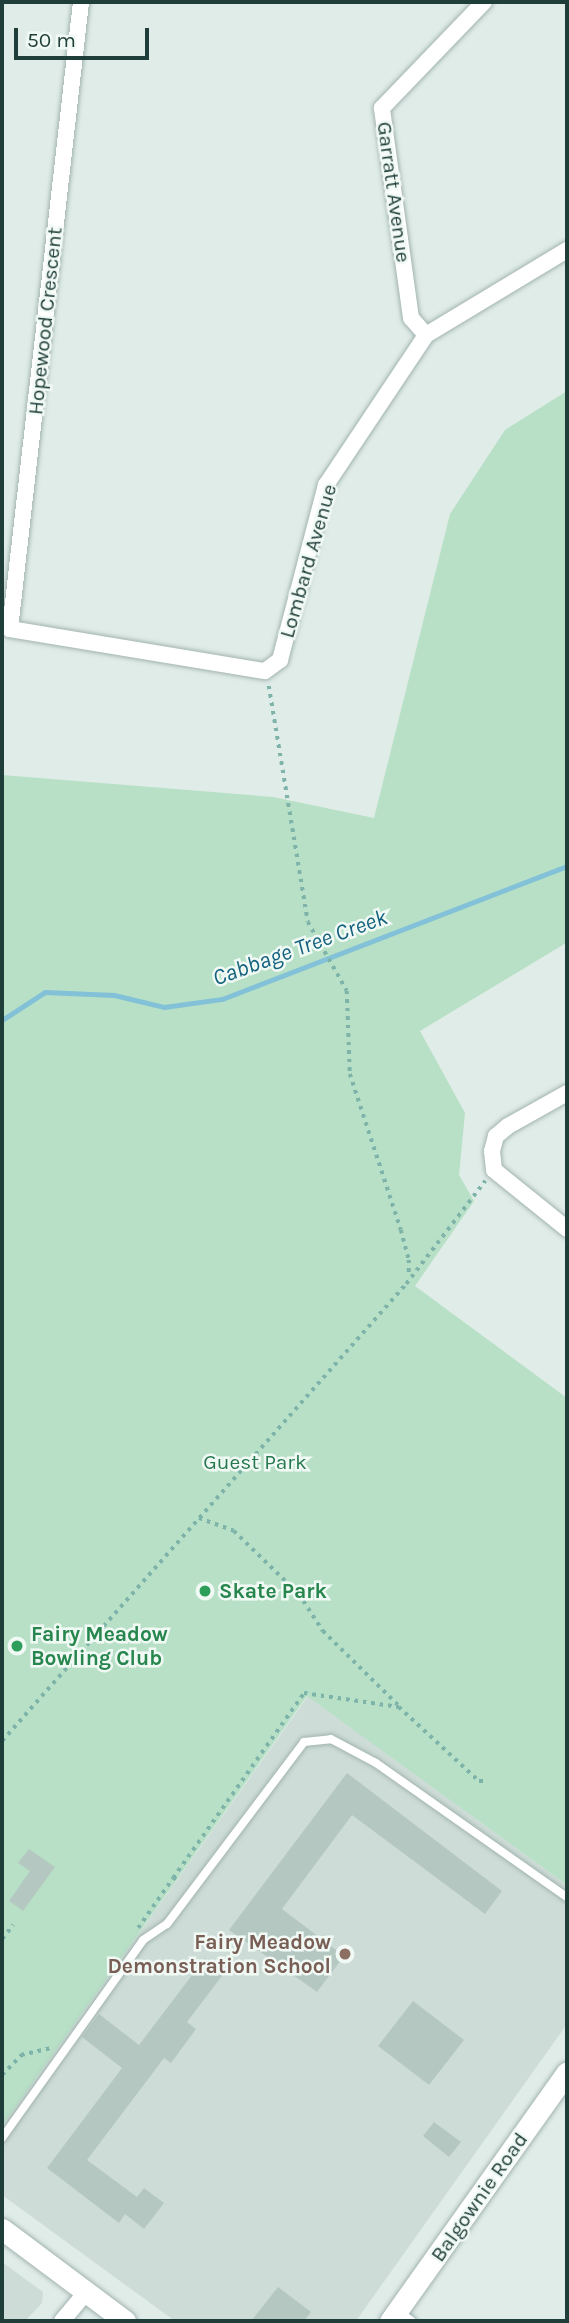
<!DOCTYPE html>
<style>
body{margin:0}
#map{position:relative;width:569px;height:2323px;overflow:hidden;background:#e0ece8;font-family:Karla,sans-serif}
div>[style]{position:absolute}
[style*='--x']{left:calc(var(--x)*1px);top:calc(var(--y)*1px);width:calc(var(--w)*1px);rotate:calc(var(--a)*1deg)}
.built>*{inset:0;background:#cedcd7}
.green>*{inset:0;background:#b7e0c6}
.stream>*{height:5px;margin:-2.5px;padding:0 2.5px;transform-origin:2.5px;border-radius:2.5px;background:#82c1d7}
.building>*{inset:0;background:#b5c7c1}
.path>*{height:3.5px;margin-top:-1.75px;transform-origin:0;background:repeating-linear-gradient(90deg,#7db3a8 0 3.5px,transparent 0 8.5px)}
.roads{filter:drop-shadow(0 0 2px #a2b4b0) drop-shadow(0 0 2px #a2b4b0)}
.lane>*{height:8px;margin:-4px;padding:0 4px;transform-origin:4px;border-radius:4px;background:#fff}
.street>*{height:16px;margin:-8px;padding:0 8px;transform-origin:8px;border-radius:8px;background:#fff}
.secondary>*{height:21px;margin:-10.5px;padding:0 10.5px;transform-origin:10.5px;border-radius:10.5px;background:#fff}
.dots>*{width:19px;height:19px;translate:-50% -50%;box-sizing:border-box;border:4px solid #f1f9f5;border-radius:50%}
span{translate:-50% -50%;white-space:nowrap;text-align:center;line-height:1.15;-webkit-text-stroke:5px #f1f9f5;paint-order:stroke}
.street-label{font-size:21px;color:#1f3e39}
.park-label{font-size:21px;color:#26794f}
.leisure-label{font-size:21px;color:#27864d;font-weight:700}
.left{translate:0 -50%;text-align:left}
.education-label{font-size:21px;color:#785e54;font-weight:700}
.right{translate:-100% -50%;text-align:right}
.water-label{font-size:23px;color:#14627f;font-style:italic}
.frame{position:absolute;inset:0;border:4px solid #1f3e39;pointer-events:none}
.scale{position:absolute;left:14px;top:28px;width:135px;height:32px;box-sizing:border-box;border:4px solid #1f3e39;border-top:0;padding-left:9px;font-size:21px;line-height:24px;white-space:nowrap;color:#1f3e39;-webkit-text-stroke:5px #f1f9f5;paint-order:stroke}
</style>
<div id="map">
<div class="built">
<i style="clip-path:polygon(308px 1696px,567px 1885px,567px 2024px,356px 2321px,175px 2321px,2px 2195px,2px 2126px)"></i>
<i style="clip-path:polygon(2px 2262px,43px 2292px,42px 2303px,25px 2321px,2px 2321px)"></i>
</div>
<div class="green">
<i style="clip-path:polygon(567px 391px,566px 943px,420px 1031px,465px 1113px,459px 1175px,474px 1201px,415px 1286px,567px 1398px,567px 1885px,307px 1696px,2px 2126px,2px 775px,273px 797px,374px 818px,450px 514px,505px 430px)"></i>
</div>
<div class="stream">
<i style="--x:2;--y:1020;--w:51;--a:-33.1"></i>
<i style="--x:45;--y:992;--w:69;--a:2.5"></i>
<i style="--x:114;--y:995;--w:51;--a:13.5"></i>
<i style="--x:164;--y:1007;--w:59;--a:-7.9"></i>
<i style="--x:222;--y:999;--w:370;--a:-21.1"></i>
</div>
<div class="building">
<i style="clip-path:polygon(347px 1773px,502px 1891px,485px 1914px,352px 1815px,282px 1909px,344px 1956px,317px 1992px,229px 1930px)"></i>
<i style="clip-path:polygon(29px 1849px,55px 1867px,23px 1911px,9px 1901px,30px 1871px,18px 1863px)"></i>
<i style="clip-path:polygon(205px 1958px,225px 1972px,187px 2022px,196px 2029px,171px 2063px,164px 2058px,87px 2160px,137px 2197px,144px 2188px,164px 2203px,144px 2229px,125px 2214px,119px 2223px,47px 2168px,122px 2068px,82px 2037px,99px 2014px,139px 2045px)"></i>
<i style="clip-path:polygon(413px 2001px,464px 2040px,429px 2085px,378px 2046px)"></i>
<i style="clip-path:polygon(434px 2122px,461px 2142px,449px 2157px,423px 2136px)"></i>
<i style="clip-path:polygon(278px 2287px,311px 2312px,304px 2321px,251px 2321px)"></i>
</div>
<div class="path">
<i style="--x:269;--y:686;--w:239;--a:80.6"></i>
<i style="--x:308;--y:922;--w:79;--a:60.5"></i>
<i style="--x:347;--y:991;--w:83;--a:87.9"></i>
<i style="--x:350;--y:1074;--w:164;--a:71.9"></i>
<i style="--x:401;--y:1230;--w:31;--a:75"></i>
<i style="--x:409;--y:1260;--w:15;--a:90"></i>
<i style="--x:199;--y:1518;--w:37;--a:20"></i>
<i style="--x:234;--y:1531;--w:91;--a:44.1"></i>
<i style="--x:299;--y:1594;--w:44;--a:57"></i>
<i style="--x:323;--y:1631;--w:105;--a:44.6"></i>
<i style="--x:2;--y:1741;--w:610;--a:-48.52"></i>
<i style="--x:406;--y:1284;--w:130;--a:-52.5"></i>
<i style="--x:176;--y:1880;--w:4;--a:-146"></i>
<i style="--x:173;--y:1878;--w:227;--a:-54.7"></i>
<i style="--x:304;--y:1693;--w:96;--a:8.4"></i>
<i style="--x:399;--y:1707;--w:109;--a:42.8"></i>
<i style="--x:479;--y:1781;--w:9;--a:0"></i>
<i style="--x:138;--y:1928;--w:61;--a:-55"></i>
<i style="--x:2;--y:1939;--w:18;--a:-52"></i>
<i style="--x:2;--y:2075;--w:28;--a:-46"></i>
<i style="--x:21;--y:2055;--w:32;--a:-13"></i>
</div>
<div class="roads">
<div class="lane">
<i style="--x:2;--y:2138;--w:243;--a:-54.5"></i>
<i style="--x:143;--y:1940;--w:29;--a:-34"></i>
<i style="--x:167;--y:1924;--w:228;--a:-53"></i>
<i style="--x:304;--y:1742;--w:27;--a:-6"></i>
<i style="--x:331;--y:1739;--w:51;--a:28.1"></i>
<i style="--x:376;--y:1763;--w:233;--a:35.1"></i>
<i style="--x:398;--y:2311;--w:17;--a:36"></i>
</div>
<div class="street">
<i style="--x:426;--y:335;--w:23;--a:-131"></i>
<i style="--x:411;--y:318;--w:212;--a:-97.9"></i>
<i style="--x:382;--y:108;--w:147;--a:-46.1"></i>
<i style="--x:10;--y:629;--w:258;--a:9.4"></i>
<i style="--x:265;--y:671;--w:19;--a:-36"></i>
<i style="--x:280;--y:660;--w:181;--a:-75.3"></i>
<i style="--x:326;--y:485;--w:180;--a:-56.3"></i>
<i style="--x:426;--y:335;--w:165;--a:-31.1"></i>
<i style="--x:10;--y:629;--w:631;--a:-83.54"></i>
<i style="--x:567;--y:1093;--w:68;--a:150.8"></i>
<i style="--x:508;--y:1126;--w:16;--a:140"></i>
<i style="--x:496;--y:1136;--w:16;--a:105"></i>
<i style="--x:492;--y:1151;--w:19;--a:84"></i>
<i style="--x:494;--y:1170;--w:94;--a:38.9"></i>
<i style="--x:62;--y:2321;--w:38;--a:-50"></i>
</div>
<div class="secondary">
<i style="--x:2;--y:2229;--w:154;--a:36.8"></i>
<i style="--x:390;--y:2321;--w:305;--a:-54.6"></i>
</div>
</div>
<div class="dots">
<i style="left:205px;top:1591px;background:#2e9e5b"></i>
<i style="left:17px;top:1646px;background:#2e9e5b"></i>
<i style="left:345px;top:1954px;background:#8d6e63"></i>
</div>
<div class="street-label">
<span style="left:394px;top:192px;rotate:82deg">Garratt Avenue</span>
<span style="left:45px;top:321px;rotate:-84deg">Hopewood Crescent</span>
<span style="left:308px;top:561px;rotate:-74deg">Lombard Avenue</span>
<span style="left:479px;top:2197px;rotate:-55deg">Balgownie Road</span>
</div>
<div class="park-label">
<span style="left:255px;top:1462px">Guest Park</span>
</div>
<div class="leisure-label">
<span class="left" style="left:219px;top:1591px">Skate Park</span>
<span class="left" style="left:31px;top:1646px">Fairy Meadow<br>Bowling Club</span>
</div>
<div class="education-label">
<span class="right" style="left:331px;top:1954px">Fairy Meadow<br>Demonstration School</span>
</div>
<div class="water-label">
<span style="left:300px;top:948px;rotate:-20deg">Cabbage Tree Creek</span>
</div>
<div class="frame"></div>
<div class="scale">50 m</div>
</div>
